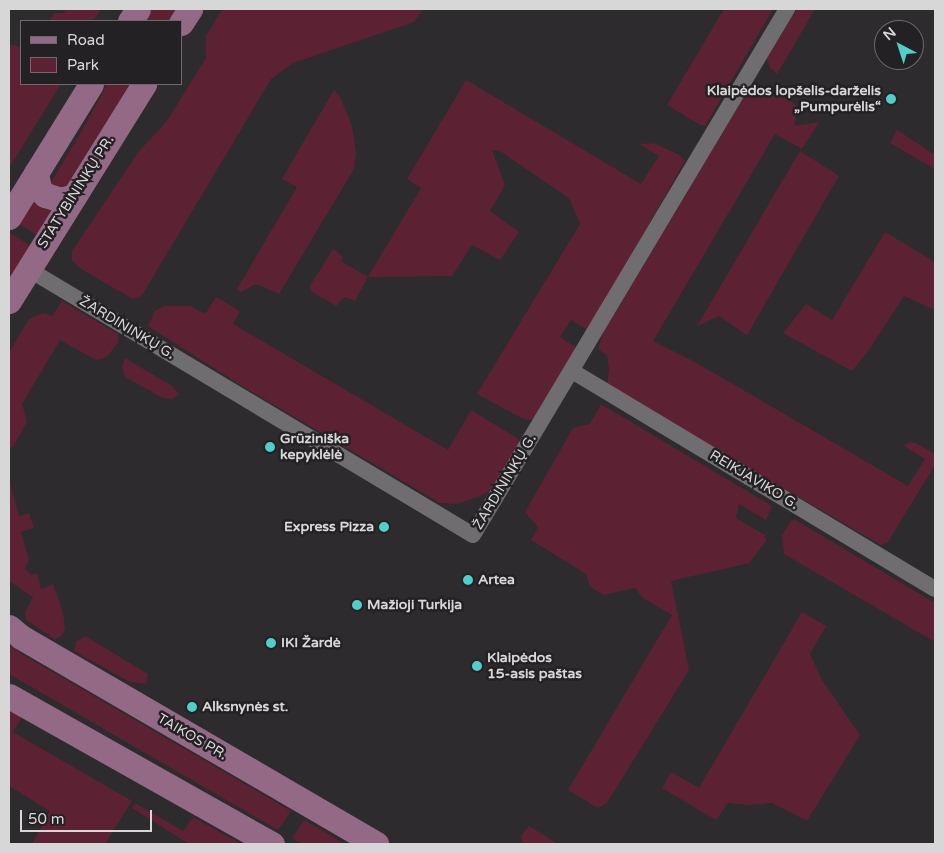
<!DOCTYPE html>
<meta charset="utf-8">
<style>
body{margin:0}
#map{position:relative;width:944px;height:853px;overflow:hidden;background:#2d2b2d;font-family:"Varela Round",sans-serif}
div>[style]{position:absolute}
[style*='--x']{left:calc(var(--x)*1px);top:calc(var(--y)*1px);width:calc(var(--w)*1px);rotate:calc(var(--a)*1deg)}
.green>*{inset:0;background:#5c2233}
.minor>*{height:16px;margin:-8px;padding:0 8px;transform-origin:8px;border-radius:8px;background:#6f6d70}
.primary>*{height:25px;margin:-12.5px;padding:0 12.5px;transform-origin:12.5px;border-radius:12.5px;background:#936986}
.dots>*{width:14px;height:14px;translate:-50% -50%;box-sizing:border-box;border:2px solid #232124;border-radius:50%}
span{translate:-50% -50%;white-space:nowrap;text-align:center;line-height:1.15;-webkit-text-stroke:5px #232124;paint-order:stroke}
.poi-label{font-size:14px;color:#d8d7d8;font-weight:700}
.right{translate:-100% -50%;text-align:right}
.left{translate:0 -50%;text-align:left}
.street-label{font-size:14px;color:#d8d7d8}
.frame{position:absolute;inset:0;border:10px solid #d8d7d8;pointer-events:none}
.legend{position:absolute;left:20px;top:20px;width:162px;height:65px;box-sizing:border-box;background:#232124;border:1px solid #6b6a6c;margin:0;padding:6px 9px;list-style:none;font-size:15px;color:#d8d7d8}
.legend li{display:flex;align-items:center;gap:10px;height:25px}
.legend b{width:25px;border:1px solid #6b6a6c}
.north{position:absolute;left:874px;top:20px;width:50px;height:50px;box-sizing:border-box;background:#232124;border:1px solid #6b6a6c;border-radius:50%;rotate:320deg;font-size:14px;font-weight:700;line-height:20px;text-align:center;color:#d8d7d8}
.north::after{content:'';display:block;margin:auto;width:18px;height:22px;background:#52cdcc;clip-path:polygon(50% 0,100% 100%,50% 72%,0 100%)}
.scale{position:absolute;left:20px;top:810px;width:132px;height:22px;box-sizing:border-box;border:2px solid #d8d7d8;border-top:0;padding-left:6px;font-size:15px;line-height:18px;white-space:nowrap;color:#d8d7d8;-webkit-text-stroke:4px #232124;paint-order:stroke}
</style>
<div id="map">
<div class="green">
<i style="clip-path:polygon(66px 9px,101px 9px,93px 21px,49px 21px,55px 13px,64px 13px)"></i>
<i style="clip-path:polygon(150px 9px,178px 9px,170px 21px,142px 21px)"></i>
<i style="clip-path:polygon(222px 9px,423px 9px,414px 22px,293px 63px,271px 79px,144px 292px,140px 297px,133px 299px,81px 269px,72px 260px,72px 251px,140px 150px,167px 121px,206px 58px,206px 36px)"></i>
<i style="clip-path:polygon(724px 9px,773px 9px,705px 126px,700px 125px,667px 105px)"></i>
<i style="clip-path:polygon(797px 9px,815px 9px,777px 74px,770px 68px,767px 58px)"></i>
<i style="clip-path:polygon(9px 44px,21px 47px,21px 84px,61px 84px,9px 168px)"></i>
<i style="clip-path:polygon(466px 80px,641px 184px,659px 156px,639px 144px,654px 143px,681px 156px,685px 161px,588px 330px,571px 320px,560px 337px,577px 348px,535px 419px,527px 420px,518px 416px,477px 394px,580px 224px,569px 198px,500px 151px,492px 150px,505px 185px,490px 211px,519px 232px,500px 260px,472px 245px,452px 276px,368px 277px,355px 301px,345px 297px,336px 306px,311px 291px,310px 286px,333px 249px,343px 257px,341px 261px,368px 277px,421px 188px,407px 179px)"></i>
<i style="clip-path:polygon(107px 84px,131px 84px,65px 191px,50px 184px,88px 120px)"></i>
<i style="clip-path:polygon(762px 85px,769px 87px,797px 106px,794px 126px,819px 122px,802px 149px,775px 134px,653px 341px,695px 362px,908px 486px,925px 459px,904px 446px,910px 442px,916px 443px,935px 454px,935px 465px,888px 542px,881px 545px,607px 385px,609px 369px,607px 355px,598px 349px,604px 331px,748px 90px)"></i>
<i style="clip-path:polygon(334px 90px,340px 97px,352px 126px,356px 153px,354px 169px,279px 294px,259px 285px,254px 285px,241px 292px,237px 289px,297px 187px,282px 179px)"></i>
<i style="clip-path:polygon(897px 130px,935px 155px,935px 169px,890px 143px)"></i>
<i style="clip-path:polygon(800px 151px,839px 176px,747px 335px,719px 316px,697px 326px)"></i>
<i style="clip-path:polygon(32px 199px,39px 206px,52px 212px,37px 235px,17px 223px)"></i>
<i style="clip-path:polygon(885px 232px,935px 262px,935px 310px,904px 296px,869px 350px,852px 371px,783px 333px,806px 304px,832px 320px)"></i>
<i style="clip-path:polygon(10px 233px,31px 246px,9px 282px,9px 236px)"></i>
<i style="clip-path:polygon(216px 297px,240px 311px,233px 324px,448px 450px,471px 410px,517px 438px,520px 445px,491px 489px,481px 496px,457px 504px,440px 503px,242px 386px,148px 326px,155px 311px,164px 306px,191px 306px,205px 314px)"></i>
<i style="clip-path:polygon(62px 301px,118px 334px,118px 342px,107px 357px,96px 360px,60px 340px,22px 404px,27px 422px,13px 447px,9px 448px,9px 352px,29px 319px,43px 313px,52px 316px)"></i>
<i style="clip-path:polygon(125px 358px,172px 386px,179px 394px,173px 399px,163px 398px,125px 377px,122px 367px)"></i>
<i style="clip-path:polygon(601px 404px,772px 506px,766px 520px,739px 504px,736px 518px,765px 535px,766px 541px,749px 563px,671px 581px,689px 670px,607px 803px,598px 808px,568px 790px,672px 615px,643px 598px,635px 588px,604px 595px,590px 587px,586px 574px,531px 540px,538px 527px,525px 512px,573px 428px,590px 424px)"></i>
<i style="clip-path:polygon(9px 479px,19px 516px,29px 513px,34px 528px,21px 532px,29px 560px,25px 569px,31px 575px,37px 573px,41px 589px,53px 584px,63px 612px,65px 629px,61px 636px,55px 639px,26px 620px,25px 613px,33px 597px,9px 581px)"></i>
<i style="clip-path:polygon(794px 519px,935px 603px,935px 642px,784px 554px,782px 536px,789px 523px)"></i>
<i style="clip-path:polygon(802px 612px,826px 626px,810px 654px,822px 680px,860px 735px,807px 821px,772px 803px,748px 805px,728px 803px,716px 820px,662px 788px,671px 772px,699px 788px)"></i>
<i style="clip-path:polygon(85px 636px,148px 674px,146px 684px,130px 682px,74px 651px,76px 642px)"></i>
<i style="clip-path:polygon(9px 645px,20px 653px,291px 811px,278px 830px,9px 674px)"></i>
<i style="clip-path:polygon(9px 707px,24px 714px,13px 732px,132px 801px,105px 844px,32px 844px,50px 811px,9px 786px)"></i>
<i style="clip-path:polygon(135px 803px,183px 831px,193px 817px,241px 844px,189px 844px,132px 808px)"></i>
<i style="clip-path:polygon(304px 820px,345px 844px,303px 844px,292px 838px)"></i>
<i style="clip-path:polygon(529px 826px,558px 844px,523px 844px,521px 836px)"></i>
</div>
<div class="minor">
<i style="--x:28;--y:269;--w:518;--a:30.87"></i>
<i style="--x:473;--y:535;--w:613;--a:-59.16"></i>
<i style="--x:572;--y:371;--w:423;--a:31"></i>
</div>
<div class="primary">
<i style="--x:130;--y:21;--w:14;--a:-56"></i>
<i style="--x:181;--y:23;--w:17;--a:-57"></i>
<i style="--x:36;--y:173;--w:16;--a:79"></i>
<i style="--x:39;--y:189;--w:8;--a:45"></i>
<i style="--x:45;--y:195;--w:17;--a:17"></i>
<i style="--x:61;--y:200;--w:14;--a:-17"></i>
<i style="--x:9;--y:217;--w:156;--a:-58.3"></i>
<i style="--x:9;--y:301;--w:256;--a:-58.1"></i>
<i style="--x:9;--y:627;--w:16;--a:40"></i>
<i style="--x:21;--y:637;--w:411;--a:30.2"></i>
<i style="--x:9;--y:696;--w:302;--a:29.4"></i>
</div>
<div class="dots">
<i style="left:891px;top:99px;background:#52cdcc"></i>
<i style="left:270px;top:447px;background:#52cdcc"></i>
<i style="left:384px;top:527px;background:#52cdcc"></i>
<i style="left:468px;top:580px;background:#52cdcc"></i>
<i style="left:357px;top:605px;background:#52cdcc"></i>
<i style="left:271px;top:643px;background:#52cdcc"></i>
<i style="left:477px;top:666px;background:#52cdcc"></i>
<i style="left:192px;top:707px;background:#52cdcc"></i>
</div>
<div class="poi-label">
<span class="right" style="left:881px;top:99px">Klaipėdos lopšelis-darželis<br>„Pumpurėlis“</span>
<span class="left" style="left:280px;top:447px">Grūziniška<br>kepyklėlė</span>
<span class="right" style="left:374px;top:527px">Express Pizza</span>
<span class="left" style="left:478px;top:580px">Artea</span>
<span class="left" style="left:367px;top:605px">Mažioji Turkija</span>
<span class="left" style="left:281px;top:643px">IKI Žardė</span>
<span class="left" style="left:487px;top:666px">Klaipėdos<br>15-asis paštas</span>
<span class="left" style="left:202px;top:707px">Alksnynės st.</span>
</div>
<div class="street-label">
<span style="left:76px;top:192px;rotate:-58deg">STATYBININKŲ PR.</span>
<span style="left:127px;top:328px;rotate:31deg">ŽARDININKŲ G.</span>
<span style="left:754px;top:480px;rotate:31deg">REIKJAVIKO G.</span>
<span style="left:505px;top:482px;rotate:-59deg">ŽARDININKŲ G.</span>
<span style="left:192px;top:737px;rotate:30deg">TAIKOS PR.</span>
</div>
<div class="frame"></div>
<ul class="legend">
<li><b style="height:6px;background:#936986"></b>Road</li>
<li><b style="height:14px;background:#5c2233"></b>Park</li>
</ul>
<div class="north">N</div>
<div class="scale">50 m</div>
</div>
